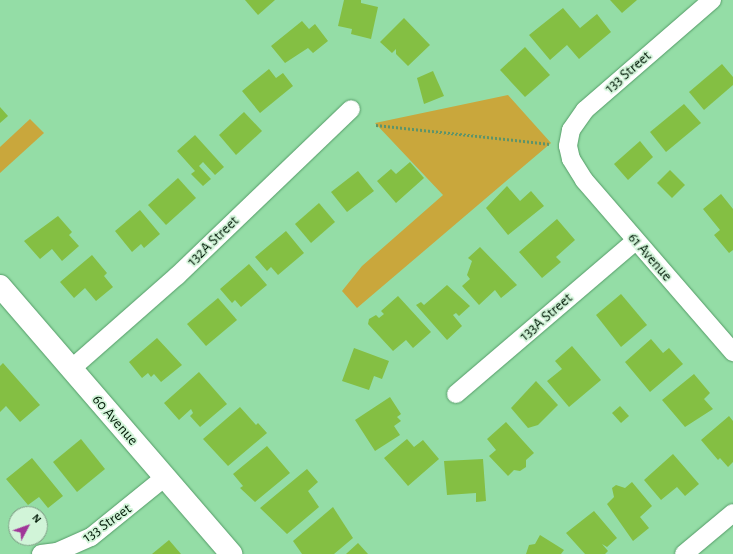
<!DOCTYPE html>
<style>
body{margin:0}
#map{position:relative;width:733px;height:554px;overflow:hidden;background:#94dda6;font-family:"Alegreya Sans",sans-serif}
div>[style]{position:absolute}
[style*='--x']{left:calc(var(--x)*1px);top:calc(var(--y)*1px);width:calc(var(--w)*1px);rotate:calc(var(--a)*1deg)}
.green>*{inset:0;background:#c9a73c}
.building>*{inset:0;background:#84bf43}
.path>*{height:2.5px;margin-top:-1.25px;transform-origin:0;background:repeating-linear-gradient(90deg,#5d946a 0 2px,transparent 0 4px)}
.roads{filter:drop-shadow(0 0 1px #549b67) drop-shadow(0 0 1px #549b67)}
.street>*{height:18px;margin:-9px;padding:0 9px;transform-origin:9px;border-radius:9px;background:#fff}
.secondary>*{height:22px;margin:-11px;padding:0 11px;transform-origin:11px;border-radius:11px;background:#fff}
span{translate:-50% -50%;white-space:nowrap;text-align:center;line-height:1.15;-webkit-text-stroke:3.5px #d1f4d8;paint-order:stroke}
.street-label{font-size:15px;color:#001906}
.north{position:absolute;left:8px;top:506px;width:40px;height:40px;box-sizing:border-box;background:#d1f4d8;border:1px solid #7d9c84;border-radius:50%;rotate:49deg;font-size:11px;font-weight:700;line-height:16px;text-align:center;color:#001906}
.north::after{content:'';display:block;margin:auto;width:14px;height:18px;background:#a03698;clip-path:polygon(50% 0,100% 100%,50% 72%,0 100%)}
</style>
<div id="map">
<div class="green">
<i style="clip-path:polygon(508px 95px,551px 143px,357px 308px,342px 291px,362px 266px,443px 195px,375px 123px)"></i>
<i style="clip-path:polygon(30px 119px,44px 133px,0 173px,0 147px)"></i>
</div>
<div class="building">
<i style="clip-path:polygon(245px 0,275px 0,258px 15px)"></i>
<i style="clip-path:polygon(344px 0,361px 0,361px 3px,378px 7px,371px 39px,351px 34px,352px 29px,338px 26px)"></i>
<i style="clip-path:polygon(610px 0,637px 0,622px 13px)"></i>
<i style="clip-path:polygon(563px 8px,580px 28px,597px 14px,611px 32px,579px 59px,567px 45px,550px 60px,529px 35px)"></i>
<i style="clip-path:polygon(404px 18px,430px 45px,408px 66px,396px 54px,396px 49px,392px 53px,380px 42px)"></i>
<i style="clip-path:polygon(302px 21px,309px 29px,315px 24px,328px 41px,313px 53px,308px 48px,285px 63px,271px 46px)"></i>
<i style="clip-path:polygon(525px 47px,550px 75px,525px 97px,500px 70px)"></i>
<i style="clip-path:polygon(722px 64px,733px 77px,733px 85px,704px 110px,689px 92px)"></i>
<i style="clip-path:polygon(269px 69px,276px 78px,283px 73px,293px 86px,260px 113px,242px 91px)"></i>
<i style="clip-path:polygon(433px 71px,444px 96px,424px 104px,417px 78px)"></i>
<i style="clip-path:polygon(684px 104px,701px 123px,666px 152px,650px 132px)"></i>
<i style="clip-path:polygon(0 107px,8px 116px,0 123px)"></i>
<i style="clip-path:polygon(244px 112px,262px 131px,236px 155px,219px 135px)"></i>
<i style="clip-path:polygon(195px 135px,224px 167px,215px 175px,203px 162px,199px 166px,211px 179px,203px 186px,191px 174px,195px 171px,177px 151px)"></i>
<i style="clip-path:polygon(640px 141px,653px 157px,628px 180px,614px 164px)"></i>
<i style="clip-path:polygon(410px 162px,424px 178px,396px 203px,377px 181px,391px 169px,396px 174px)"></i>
<i style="clip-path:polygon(670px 170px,685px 185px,672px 198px,657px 183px)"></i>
<i style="clip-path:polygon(358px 171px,374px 191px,347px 212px,331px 192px)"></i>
<i style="clip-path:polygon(178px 178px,196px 198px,166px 225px,148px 205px)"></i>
<i style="clip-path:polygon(507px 186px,520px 201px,531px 191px,544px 206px,508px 235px,486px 208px)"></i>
<i style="clip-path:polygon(721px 194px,733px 209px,733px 250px,729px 253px,714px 235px,720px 230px,703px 209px)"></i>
<i style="clip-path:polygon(319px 203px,335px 222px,311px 243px,295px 224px)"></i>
<i style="clip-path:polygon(140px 210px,160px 234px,144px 248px,141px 244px,132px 252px,115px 231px)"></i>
<i style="clip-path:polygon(58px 216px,72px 232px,69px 235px,79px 246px,62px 261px,52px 249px,40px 259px,24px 241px)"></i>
<i style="clip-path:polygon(557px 219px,575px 240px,556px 257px,561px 262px,542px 278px,519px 252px)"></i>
<i style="clip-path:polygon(286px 231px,304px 253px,278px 275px,271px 267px,267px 271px,255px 257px)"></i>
<i style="clip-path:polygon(480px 247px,517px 285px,501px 298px,495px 290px,479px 305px,462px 286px,470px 279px,467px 275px,472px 261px,468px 258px)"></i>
<i style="clip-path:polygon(92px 255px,107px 273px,104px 276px,113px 287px,96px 301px,85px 288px,74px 298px,60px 282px)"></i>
<i style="clip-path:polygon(249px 264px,267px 285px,241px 307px,235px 300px,232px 303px,220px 289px)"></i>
<i style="clip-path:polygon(447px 285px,470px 306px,459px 316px,456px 313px,453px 315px,462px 326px,447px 340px,416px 305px,421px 302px,424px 305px)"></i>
<i style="clip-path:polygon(621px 294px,647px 325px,621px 347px,596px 315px)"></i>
<i style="clip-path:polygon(398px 296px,431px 332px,413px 348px,406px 340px,393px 351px,368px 324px,369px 319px,376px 315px,379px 318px,384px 314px,381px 311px)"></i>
<i style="clip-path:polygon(218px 298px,237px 320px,206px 346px,187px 324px)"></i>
<i style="clip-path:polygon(157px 338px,182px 365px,161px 382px,154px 374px,151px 377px,148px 373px,142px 378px,129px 362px)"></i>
<i style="clip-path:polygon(651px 339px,663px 353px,669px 348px,683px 364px,650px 392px,625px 362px)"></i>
<i style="clip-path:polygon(572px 346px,601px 380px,569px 407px,547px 381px,562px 369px,555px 361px)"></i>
<i style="clip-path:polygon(354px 348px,389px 361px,382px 379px,374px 376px,369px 390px,342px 381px)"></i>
<i style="clip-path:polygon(3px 363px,40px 405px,20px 422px,6px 406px,0 412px,0 366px)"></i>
<i style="clip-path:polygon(199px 372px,227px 404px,200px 427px,190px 416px,193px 413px,191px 409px,179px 420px,164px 403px)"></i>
<i style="clip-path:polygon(694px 374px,710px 393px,704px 399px,713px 409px,685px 427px,662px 400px)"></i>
<i style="clip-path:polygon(536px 381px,558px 405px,538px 425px,528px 428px,511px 408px)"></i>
<i style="clip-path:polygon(390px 397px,401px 414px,397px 417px,401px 421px,394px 426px,400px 435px,375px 451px,355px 420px)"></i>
<i style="clip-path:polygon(620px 406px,629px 416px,621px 423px,612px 413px)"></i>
<i style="clip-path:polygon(240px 407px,256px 425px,258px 423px,267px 433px,228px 466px,203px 439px)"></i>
<i style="clip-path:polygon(729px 416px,733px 421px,733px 462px,728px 467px,720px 458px,718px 460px,701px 440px)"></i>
<i style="clip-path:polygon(506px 422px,534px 453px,526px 460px,526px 467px,520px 471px,514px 470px,508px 476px,489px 456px,496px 450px,487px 439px)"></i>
<i style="clip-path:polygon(81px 439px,105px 469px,77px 492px,53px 462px)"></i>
<i style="clip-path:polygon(407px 439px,414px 447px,423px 440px,439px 459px,408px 486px,384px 458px)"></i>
<i style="clip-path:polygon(267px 446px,290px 473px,255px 502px,240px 488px,243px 486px,233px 474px)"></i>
<i style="clip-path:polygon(673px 454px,699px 484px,685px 496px,677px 487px,661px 500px,644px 480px)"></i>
<i style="clip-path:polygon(32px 458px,63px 496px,48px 508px,39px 497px,28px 505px,6px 479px)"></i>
<i style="clip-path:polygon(483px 459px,486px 501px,476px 502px,476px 493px,447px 495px,444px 461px)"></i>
<i style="clip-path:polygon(307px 469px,318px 482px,308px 491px,319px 507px,287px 534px,260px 508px)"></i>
<i style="clip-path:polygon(632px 482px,652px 506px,640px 517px,649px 528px,633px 541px,607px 504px,614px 497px,612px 488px,616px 485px,625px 488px)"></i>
<i style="clip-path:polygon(333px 507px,353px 538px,334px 554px,302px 554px,293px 541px)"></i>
<i style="clip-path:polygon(594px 511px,617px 538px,607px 547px,602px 544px,608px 551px,605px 554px,585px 554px,566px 533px)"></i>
<i style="clip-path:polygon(540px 535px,564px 550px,561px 554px,526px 554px,529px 545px,535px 544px)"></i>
<i style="clip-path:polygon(169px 540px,181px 554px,152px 554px)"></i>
<i style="clip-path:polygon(358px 543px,368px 554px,346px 554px)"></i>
</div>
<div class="path">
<i style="--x:376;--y:125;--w:175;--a:6.2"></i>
</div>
<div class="roads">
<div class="street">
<i style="--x:712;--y:0;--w:168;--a:139.1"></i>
<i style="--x:585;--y:110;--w:24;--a:125"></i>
<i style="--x:571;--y:130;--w:16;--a:101"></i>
<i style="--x:568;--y:146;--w:13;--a:77"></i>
<i style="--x:571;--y:159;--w:25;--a:58"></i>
<i style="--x:584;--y:180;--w:228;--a:49.1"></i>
<i style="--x:71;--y:369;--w:141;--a:-41.3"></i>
<i style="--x:177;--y:276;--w:241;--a:-43.8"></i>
<i style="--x:456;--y:394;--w:235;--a:-40.5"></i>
<i style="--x:41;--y:554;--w:16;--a:-7"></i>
<i style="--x:57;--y:552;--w:37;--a:-24"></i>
<i style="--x:91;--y:537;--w:95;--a:-39"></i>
<i style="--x:684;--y:554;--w:64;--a:-39.9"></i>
</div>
<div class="secondary">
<i style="--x:0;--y:286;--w:354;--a:49.2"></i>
</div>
</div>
<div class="street-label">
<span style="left:628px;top:72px;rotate:-41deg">133 Street</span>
<span style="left:213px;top:241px;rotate:-44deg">132A Street</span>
<span style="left:650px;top:257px;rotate:49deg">61 Avenue</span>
<span style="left:546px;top:317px;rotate:-41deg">133A Street</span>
<span style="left:115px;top:420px;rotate:49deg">60 Avenue</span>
<span style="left:107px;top:523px;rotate:-35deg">133 Street</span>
</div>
<div class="north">N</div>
</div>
